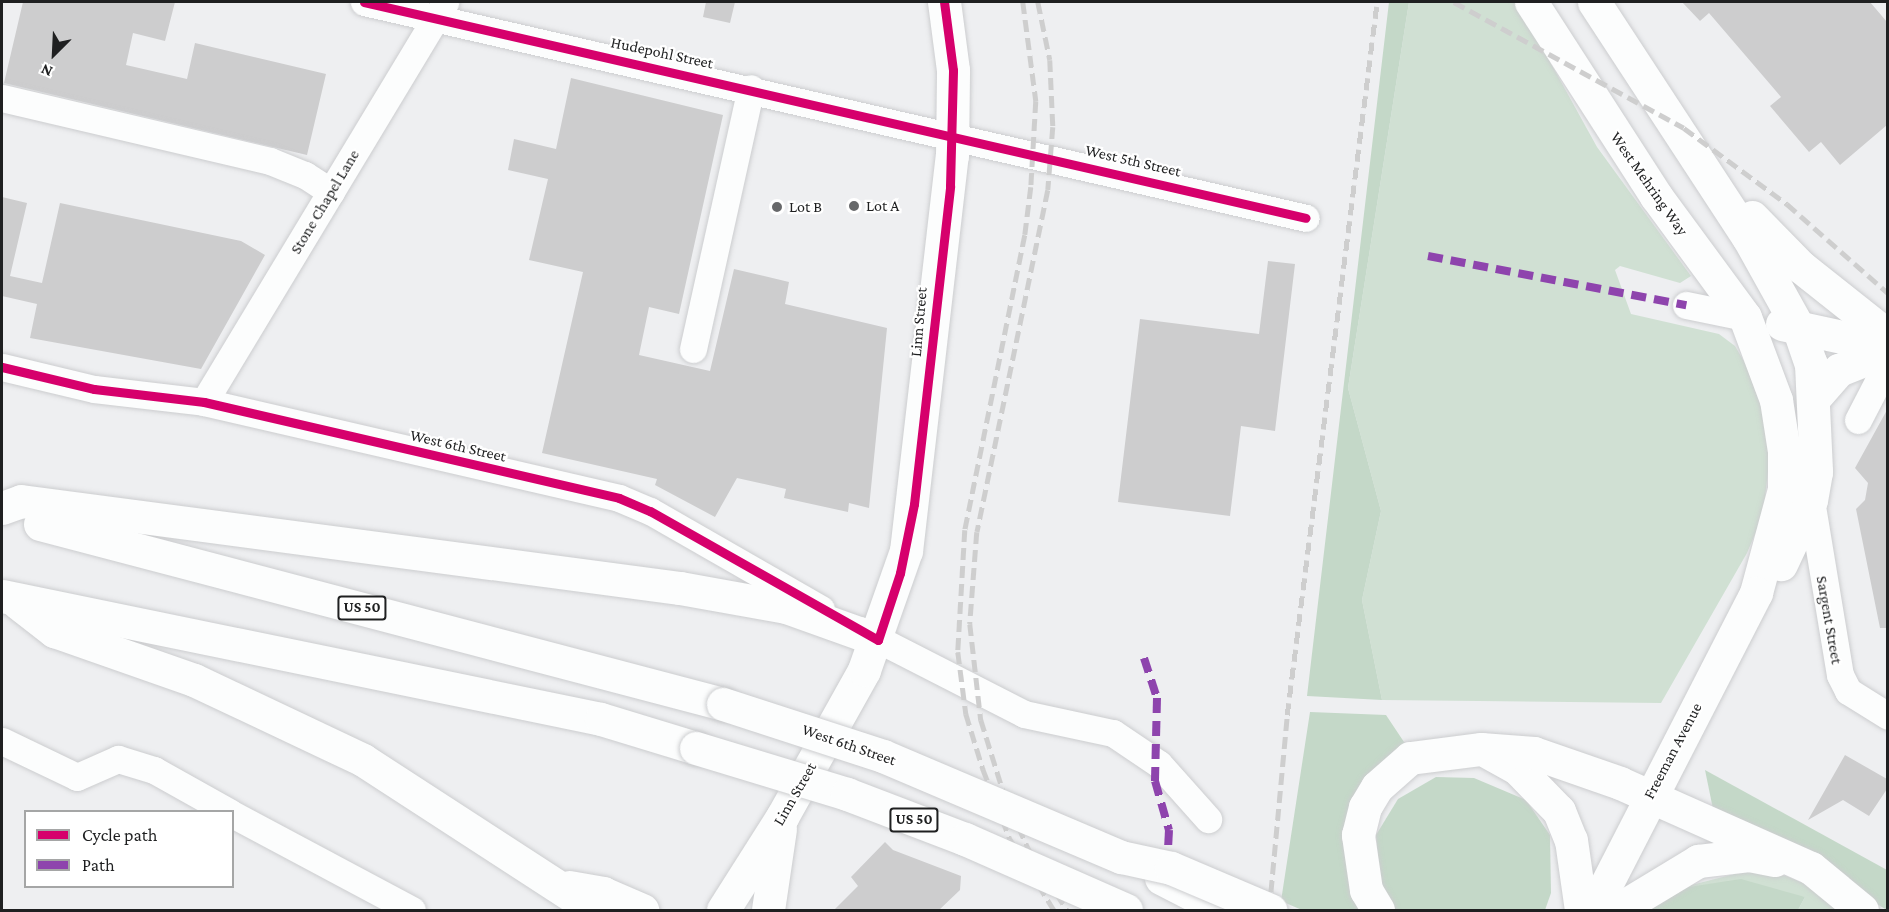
<!DOCTYPE html>
<style>
body{margin:0}
#map{position:relative;width:1889px;height:912px;overflow:hidden;background:#eeeff1;font-family:"Crimson Pro",serif}
div>[style]{position:absolute}
[style*='--x']{left:calc(var(--x)*1px);top:calc(var(--y)*1px);width:calc(var(--w)*1px);rotate:calc(var(--a)*1deg)}
.green>*{inset:0;background:#d0e0d3}
.forest>*{inset:0;background:#c4d8c8}
.building>*{inset:0;background:#cdcdce}
.roads{filter:drop-shadow(0 0 2px #cccdcf) drop-shadow(0 0 2px #cccdcf)}
.minor>*{height:27px;margin:-13.5px;padding:0 13.5px;transform-origin:13.5px;border-radius:13.5px;background:#fcfdfd}
.major>*{height:33px;margin:-16.5px;padding:0 16.5px;transform-origin:16.5px;border-radius:16.5px;background:#fcfdfd}
.highway>*{height:33px;margin:-16.5px;padding:0 16.5px;transform-origin:16.5px;border-radius:16.5px;background:#fcfdfd}
.rail>*{height:4.5px;margin-top:-2.25px;transform-origin:0;background:repeating-linear-gradient(90deg,#cecece 0 12px,transparent 0 18px)}
.bridges{filter:drop-shadow(0 0 2px #cccdcf) drop-shadow(0 0 2px #cccdcf)}
.highway-bridge>*{height:33px;margin:-16.5px;padding:0 16.5px;transform-origin:16.5px;border-radius:16.5px;background:#fcfdfd}
.quiet>*{height:8px;margin-top:-4px;transform-origin:0;background:repeating-linear-gradient(90deg,#8e44ad 0 15px,transparent 0 23px)}
.cycleway>*{height:9px;margin:-4.5px;padding:0 4.5px;transform-origin:4.5px;border-radius:4.5px;background:#d6006c}
.dots>*{width:16px;height:16px;translate:-50% -50%;box-sizing:border-box;border:3px solid #fff;border-radius:50%}
span{translate:-50% -50%;white-space:nowrap;text-align:center;line-height:1.15;-webkit-text-stroke:4.5px #fff;paint-order:stroke}
.shield-label span{padding:2px 4px;background:#fff;border:2px solid;border-radius:4px;-webkit-text-stroke-width:0}
.shield-label{font-size:15px;color:#1f2021;font-weight:700}
.street-label{font-size:16px;color:#1f2021}
.poi-label{font-size:16px;color:#1f2021}
.left{translate:0 -50%;text-align:left}
.frame{position:absolute;inset:0;border:3px solid #1f2021;pointer-events:none}
.legend{position:absolute;left:24px;top:810px;width:210px;height:78px;box-sizing:border-box;background:#fff;border:2px solid #a5a6a6;margin:0;padding:8px 10px;list-style:none;font-size:18px;color:#1f2021}
.legend li{display:flex;align-items:center;gap:12px;height:30px}
.legend b{width:30px;border:2px solid #a5a6a6}
.north{position:absolute;left:24px;top:24px;width:60px;height:60px;-webkit-text-stroke:4px #fff;paint-order:stroke;rotate:204deg;font-size:16px;font-weight:700;line-height:24px;text-align:center;color:#1f2021}
.north::after{content:'';display:block;margin:auto;width:21px;height:27px;background:#1f2021;clip-path:polygon(50% 0,100% 100%,50% 72%,0 100%)}
</style>
<div id="map">
<div class="green">
<i style="clip-path:polygon(1409px 2px,1517px 2px,1597px 147px,1691px 276px,1680px 283px,1620px 266px,1615px 270px,1631px 314px,1719px 334px,1735px 346px,1753px 377px,1765px 420px,1769px 463px,1763px 515px,1747px 553px,1661px 703px,1382px 700px,1362px 600px,1381px 511px,1348px 388px)"></i>
<i style="clip-path:polygon(1746px 871px,1786px 876px,1817px 889px,1843px 910px,1798px 910px,1805px 897px,1676px 889px)"></i>
</div>
<div class="forest">
<i style="clip-path:polygon(1389px 2px,1409px 2px,1348px 388px,1381px 511px,1362px 600px,1382px 700px,1307px 696px)"></i>
<i style="clip-path:polygon(1310px 712px,1386px 715px,1408px 748px,1376px 770px,1363px 910px,1302px 910px,1281px 901px)"></i>
<i style="clip-path:polygon(1705px 770px,1887px 870px,1887px 910px,1713px 809px)"></i>
<i style="clip-path:polygon(1436px 777px,1474px 778px,1526px 800px,1550px 835px,1551px 893px,1545px 910px,1394px 910px,1380px 880px,1376px 835px,1398px 799px)"></i>
<i style="clip-path:polygon(1741px 879px,1805px 897px,1798px 910px,1648px 910px,1676px 889px)"></i>
</div>
<div class="building">
<i style="clip-path:polygon(23px 2px,175px 2px,165px 41px,133px 33px,126px 65px,187px 79px,195px 43px,326px 74px,307px 155px,4px 83px)"></i>
<i style="clip-path:polygon(706px 2px,735px 2px,730px 23px,703px 17px)"></i>
<i style="clip-path:polygon(1682px 2px,1870px 2px,1887px 22px,1887px 125px,1840px 165px,1821px 142px,1809px 152px,1770px 106px,1781px 97px,1709px 13px,1700px 21px)"></i>
<i style="clip-path:polygon(571px 78px,723px 115px,679px 314px,649px 307px,639px 355px,710px 371px,734px 269px,789px 282px,785px 304px,887px 328px,869px 508px,849px 503px,848px 512px,784px 498px,786px 489px,737px 478px,715px 517px,655px 485px,657px 479px,542px 453px,583px 272px,529px 260px,548px 179px,508px 170px,514px 139px,556px 149px)"></i>
<i style="clip-path:polygon(2px 197px,27px 203px,10px 276px,42px 283px,60px 203px,241px 241px,265px 255px,201px 369px,30px 338px,37px 304px,2px 296px)"></i>
<i style="clip-path:polygon(1268px 261px,1295px 264px,1275px 431px,1241px 426px,1230px 516px,1118px 502px,1140px 319px,1259px 334px)"></i>
<i style="clip-path:polygon(1887px 410px,1887px 628px,1880px 628px,1856px 509px,1865px 500px,1868px 483px,1855px 468px)"></i>
<i style="clip-path:polygon(1845px 755px,1887px 779px,1887px 789px,1869px 816px,1843px 800px,1808px 820px)"></i>
<i style="clip-path:polygon(885px 842px,893px 850px,961px 876px,960px 890px,939px 910px,834px 910px,858px 886px,851px 877px)"></i>
</div>
<div class="roads">
<div class="minor">
<i style="--x:364;--y:2;--w:966;--a:12.91"></i>
<i style="--x:2;--y:98;--w:275;--a:13.2"></i>
<i style="--x:270;--y:161;--w:38;--a:22"></i>
<i style="--x:305;--y:175;--w:31;--a:33"></i>
<i style="--x:1686;--y:305;--w:60;--a:11.5"></i>
<i style="--x:693;--y:349;--w:267;--a:-77.5"></i>
<i style="--x:2;--y:367;--w:95;--a:13.4"></i>
<i style="--x:94;--y:389;--w:111;--a:6.7"></i>
<i style="--x:204;--y:402;--w:426;--a:13"></i>
<i style="--x:619;--y:498;--w:34;--a:23"></i>
<i style="--x:650;--y:511;--w:197;--a:29.8"></i>
<i style="--x:204;--y:402;--w:467;--a:-58.9"></i>
<i style="--x:1858;--y:420;--w:63;--a:-62.6"></i>
<i style="--x:1811;--y:500;--w:177;--a:80.6"></i>
<i style="--x:1840;--y:675;--w:18;--a:63"></i>
<i style="--x:1848;--y:691;--w:47;--a:32"></i>
<i style="--x:860;--y:630;--w:184;--a:27.1"></i>
<i style="--x:1024;--y:714;--w:91;--a:12.1"></i>
<i style="--x:1113;--y:733;--w:55;--a:34"></i>
<i style="--x:1159;--y:764;--w:74;--a:48.3"></i>
<i style="--x:2;--y:741;--w:83;--a:25.6"></i>
<i style="--x:77;--y:777;--w:45;--a:-23.7"></i>
<i style="--x:118;--y:759;--w:38;--a:17"></i>
<i style="--x:154;--y:770;--w:86;--a:29.2"></i>
<i style="--x:232;--y:814;--w:204;--a:28.1"></i>
</div>
<div class="major">
<i style="--x:1531;--y:2;--w:231;--a:57.2"></i>
<i style="--x:1656;--y:196;--w:150;--a:53.7"></i>
<i style="--x:1745;--y:317;--w:89;--a:69.5"></i>
<i style="--x:1776;--y:400;--w:52;--a:81.1"></i>
<i style="--x:1784;--y:451;--w:38;--a:90"></i>
<i style="--x:1784;--y:489;--w:108;--a:105.1"></i>
<i style="--x:1756;--y:593;--w:356;--a:117.2"></i>
<i style="--x:1594;--y:2;--w:281;--a:56.8"></i>
<i style="--x:1748;--y:237;--w:103;--a:60.9"></i>
<i style="--x:1798;--y:327;--w:39;--a:71"></i>
<i style="--x:1811;--y:364;--w:108;--a:87.3"></i>
<i style="--x:1816;--y:472;--w:28;--a:100"></i>
<i style="--x:1811;--y:500;--w:71;--a:115.1"></i>
<i style="--x:1752;--y:217;--w:70;--a:45.6"></i>
<i style="--x:1801;--y:267;--w:111;--a:38.4"></i>
<i style="--x:1782;--y:324;--w:108;--a:12.2"></i>
<i style="--x:1816;--y:396;--w:35;--a:-49"></i>
<i style="--x:1839;--y:370;--w:35;--a:-22"></i>
<i style="--x:723;--y:910;--w:110;--a:-57.6"></i>
<i style="--x:782;--y:817;--w:168;--a:-60.8"></i>
<i style="--x:864;--y:670;--w:126;--a:-70.6"></i>
<i style="--x:906;--y:551;--w:398;--a:-83.4"></i>
<i style="--x:952;--y:156;--w:86;--a:-89.3"></i>
<i style="--x:953;--y:70;--w:69;--a:-97.5"></i>
<i style="--x:768;--y:910;--w:82;--a:-81.6"></i>
</div>
<div class="highway">
<i style="--x:2;--y:508;--w:20;--a:-20"></i>
<i style="--x:21;--y:501;--w:665;--a:7.52"></i>
<i style="--x:680;--y:588;--w:108;--a:10.2"></i>
<i style="--x:786;--y:607;--w:98;--a:19.7"></i>
<i style="--x:40;--y:524;--w:706;--a:14.76"></i>
<i style="--x:2;--y:596;--w:611;--a:11.6"></i>
<i style="--x:601;--y:719;--w:99;--a:17"></i>
<i style="--x:18;--y:603;--w:46;--a:37.9"></i>
<i style="--x:54;--y:631;--w:148;--a:19.3"></i>
<i style="--x:194;--y:680;--w:187;--a:25.3"></i>
<i style="--x:363;--y:760;--w:275;--a:33"></i>
<i style="--x:1488;--y:752;--w:33;--a:29"></i>
<i style="--x:1517;--y:768;--w:60;--a:45.7"></i>
<i style="--x:1559;--y:811;--w:31;--a:68"></i>
<i style="--x:1571;--y:840;--w:71;--a:81.9"></i>
<i style="--x:1161;--y:878;--w:70;--a:27.3"></i>
<i style="--x:569;--y:887;--w:35;--a:10"></i>
<i style="--x:603;--y:893;--w:43;--a:23.6"></i>
<i style="--x:1378;--y:910;--w:23;--a:-121"></i>
<i style="--x:1366;--y:890;--w:56;--a:-98.3"></i>
<i style="--x:1358;--y:835;--w:29;--a:-76"></i>
<i style="--x:1365;--y:807;--w:23;--a:-59"></i>
<i style="--x:1377;--y:787;--w:44;--a:-41.3"></i>
<i style="--x:1410;--y:758;--w:72;--a:-7.2"></i>
<i style="--x:1481;--y:749;--w:53;--a:4.3"></i>
<i style="--x:1534;--y:753;--w:91;--a:19.2"></i>
<i style="--x:1620;--y:783;--w:209;--a:24"></i>
<i style="--x:1811;--y:868;--w:66;--a:39.5"></i>
<i style="--x:1617;--y:910;--w:95;--a:-31.2"></i>
<i style="--x:1698;--y:861;--w:51;--a:-6.7"></i>
<i style="--x:1749;--y:855;--w:26;--a:11"></i>
</div>
</div>
<div class="rail">
<i style="--x:1023;--y:2;--w:100;--a:82.5"></i>
<i style="--x:1036;--y:101;--w:86;--a:93.3"></i>
<i style="--x:1031;--y:187;--w:48;--a:97.1"></i>
<i style="--x:1025;--y:235;--w:301;--a:101.5"></i>
<i style="--x:965;--y:530;--w:122;--a:93.3"></i>
<i style="--x:958;--y:652;--w:63;--a:82.6"></i>
<i style="--x:966;--y:714;--w:58;--a:72.8"></i>
<i style="--x:983;--y:769;--w:75;--a:68.9"></i>
<i style="--x:1010;--y:839;--w:84;--a:58.2"></i>
<i style="--x:1038;--y:2;--w:59;--a:78.3"></i>
<i style="--x:1050;--y:60;--w:67;--a:87.4"></i>
<i style="--x:1053;--y:127;--w:63;--a:94.5"></i>
<i style="--x:1048;--y:190;--w:349;--a:101.7"></i>
<i style="--x:977;--y:532;--w:92;--a:94.4"></i>
<i style="--x:970;--y:624;--w:97;--a:83.5"></i>
<i style="--x:981;--y:720;--w:77;--a:72.7"></i>
<i style="--x:1004;--y:794;--w:59;--a:66"></i>
<i style="--x:1028;--y:848;--w:73;--a:57.8"></i>
<i style="--x:1454;--y:2;--w:262;--a:28.7"></i>
<i style="--x:1684;--y:128;--w:128;--a:36.4"></i>
<i style="--x:1787;--y:204;--w:135;--a:41.4"></i>
<i style="--x:1269;--y:910;--w:196;--a:-84.7"></i>
<i style="--x:1287;--y:715;--w:719;--a:-82.81"></i>
</div>
<div class="bridges">
<div class="highway-bridge">
<i style="--x:723;--y:704;--w:168;--a:18"></i>
<i style="--x:883;--y:756;--w:259;--a:23"></i>
<i style="--x:1121;--y:857;--w:51;--a:12.4"></i>
<i style="--x:1171;--y:868;--w:108;--a:23"></i>
<i style="--x:696;--y:748;--w:158;--a:16.9"></i>
<i style="--x:847;--y:794;--w:126;--a:20.9"></i>
<i style="--x:965;--y:839;--w:176;--a:23.8"></i>
</div>
</div>
<div class="quiet">
<i style="--x:1428;--y:256;--w:263;--a:10.8"></i>
<i style="--x:1144;--y:658;--w:42;--a:72"></i>
<i style="--x:1157;--y:698;--w:83;--a:91.4"></i>
<i style="--x:1155;--y:781;--w:51;--a:74.1"></i>
<i style="--x:1169;--y:830;--w:21;--a:93"></i>
</div>
<div class="cycleway">
<i style="--x:364;--y:2;--w:966;--a:12.91"></i>
<i style="--x:2;--y:367;--w:95;--a:13.4"></i>
<i style="--x:94;--y:389;--w:111;--a:6.7"></i>
<i style="--x:204;--y:402;--w:426;--a:13"></i>
<i style="--x:619;--y:498;--w:34;--a:23"></i>
<i style="--x:650;--y:511;--w:262;--a:29.5"></i>
<i style="--x:878;--y:640;--w:71;--a:-71.8"></i>
<i style="--x:900;--y:573;--w:70;--a:-78.5"></i>
<i style="--x:914;--y:504;--w:320;--a:-83.5"></i>
<i style="--x:950;--y:186;--w:116;--a:-88.5"></i>
<i style="--x:953;--y:70;--w:69;--a:-97.5"></i>
</div>
<div class="dots">
<i style="left:854px;top:206px;background:#67686a"></i>
<i style="left:777px;top:207px;background:#67686a"></i>
</div>
<div class="shield-label">
<span style="left:362px;top:608px">US 50</span>
<span style="left:914px;top:820px">US 50</span>
</div>
<div class="street-label">
<span style="left:662px;top:53px;rotate:12deg">Hudepohl Street</span>
<span style="left:1133px;top:161px;rotate:13deg">West 5th Street</span>
<span style="left:1649px;top:184px;rotate:55deg">West Mehring Way</span>
<span style="left:325px;top:202px;rotate:-59deg">Stone Chapel Lane</span>
<span style="left:919px;top:322px;rotate:-85deg">Linn Street</span>
<span style="left:458px;top:446px;rotate:13deg">West 6th Street</span>
<span style="left:1829px;top:620px;rotate:80deg">Sargent Street</span>
<span style="left:849px;top:745px;rotate:19deg">West 6th Street</span>
<span style="left:1673px;top:751px;rotate:-62deg">Freeman Avenue</span>
<span style="left:795px;top:794px;rotate:-60deg">Linn Street</span>
</div>
<div class="poi-label">
<span class="left" style="left:866px;top:206px">Lot A</span>
<span class="left" style="left:789px;top:207px">Lot B</span>
</div>
<div class="frame"></div>
<ul class="legend">
<li><b style="height:8px;background:#d6006c"></b>Cycle path</li>
<li><b style="height:8px;background:#8e44ad"></b>Path</li>
</ul>
<div class="north">N</div>
</div>
